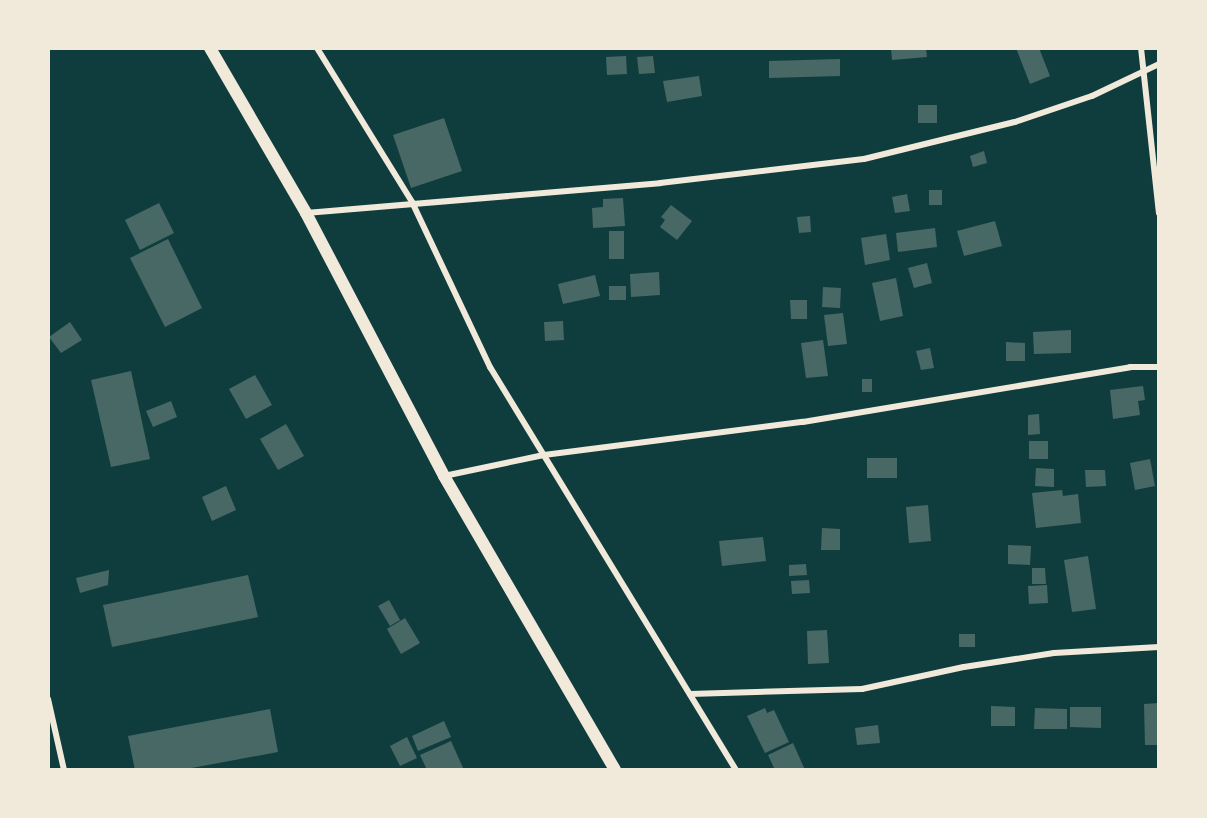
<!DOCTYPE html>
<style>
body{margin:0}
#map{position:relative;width:1207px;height:818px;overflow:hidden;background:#0f3d3e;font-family:"IBM Plex Serif",serif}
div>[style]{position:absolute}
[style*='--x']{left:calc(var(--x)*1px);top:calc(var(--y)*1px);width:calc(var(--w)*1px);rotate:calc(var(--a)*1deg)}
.building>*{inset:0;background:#486865}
.minor>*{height:6px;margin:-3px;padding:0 3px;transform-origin:3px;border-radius:3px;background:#f1e9da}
.secondary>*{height:12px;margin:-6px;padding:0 6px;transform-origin:6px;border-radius:6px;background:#f1e9da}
span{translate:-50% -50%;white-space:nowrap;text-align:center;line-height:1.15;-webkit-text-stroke:6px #f1e9da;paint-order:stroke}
.frame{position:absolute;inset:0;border:50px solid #f1e9da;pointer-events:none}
</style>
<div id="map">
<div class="building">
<i style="clip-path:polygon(891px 48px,926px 48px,927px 57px,892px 60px)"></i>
<i style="clip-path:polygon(1016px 48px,1039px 48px,1050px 76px,1030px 84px)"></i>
<i style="clip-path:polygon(626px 56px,627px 74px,607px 75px,606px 57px)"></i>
<i style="clip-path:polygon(653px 56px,655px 73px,639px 74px,637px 57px)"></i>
<i style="clip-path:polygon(840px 59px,840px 76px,769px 78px,769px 61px)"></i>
<i style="clip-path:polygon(699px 76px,702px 96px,667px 102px,663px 81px)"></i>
<i style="clip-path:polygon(918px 105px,937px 105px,937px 123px,918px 123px)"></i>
<i style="clip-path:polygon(444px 118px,462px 171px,411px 188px,393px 135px)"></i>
<i style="clip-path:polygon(984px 151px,987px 163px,973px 167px,970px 156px)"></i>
<i style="clip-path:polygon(929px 190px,942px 190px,942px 205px,929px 205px)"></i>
<i style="clip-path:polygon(907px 194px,910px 211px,895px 213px,892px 197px)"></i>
<i style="clip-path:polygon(623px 198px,625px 226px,593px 228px,592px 208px,603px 207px,603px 199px)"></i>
<i style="clip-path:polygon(159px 203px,174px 233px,140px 250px,125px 220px)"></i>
<i style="clip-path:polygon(671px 205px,692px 221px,677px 240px,660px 227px,665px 220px,661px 217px)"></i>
<i style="clip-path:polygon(810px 216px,811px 232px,799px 233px,797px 217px)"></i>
<i style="clip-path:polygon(995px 221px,1002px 246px,964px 256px,957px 231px)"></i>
<i style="clip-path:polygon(935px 228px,937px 247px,898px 252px,896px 233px)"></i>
<i style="clip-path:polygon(609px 231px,624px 231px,624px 259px,609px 259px)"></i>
<i style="clip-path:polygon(886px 234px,890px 260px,865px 265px,861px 238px)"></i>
<i style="clip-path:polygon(168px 239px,202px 308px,165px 327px,130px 258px)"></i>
<i style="clip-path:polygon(927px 263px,932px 283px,914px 288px,908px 268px)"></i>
<i style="clip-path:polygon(659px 272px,660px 295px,631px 297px,630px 274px)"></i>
<i style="clip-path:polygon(595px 275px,600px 296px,563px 304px,558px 284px)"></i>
<i style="clip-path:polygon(896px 278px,903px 316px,880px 321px,872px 283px)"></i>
<i style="clip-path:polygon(609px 286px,626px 286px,626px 300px,609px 300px)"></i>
<i style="clip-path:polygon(823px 287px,841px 288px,840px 308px,822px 307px)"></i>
<i style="clip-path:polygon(790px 300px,807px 300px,807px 319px,791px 319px)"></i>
<i style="clip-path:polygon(843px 313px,847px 344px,828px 346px,824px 315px)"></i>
<i style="clip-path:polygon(563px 321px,564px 340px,545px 341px,544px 322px)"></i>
<i style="clip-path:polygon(70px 322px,82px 340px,61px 353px,49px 337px)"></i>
<i style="clip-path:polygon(1071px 330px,1071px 353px,1034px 354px,1033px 332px)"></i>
<i style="clip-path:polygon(823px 340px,828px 376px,806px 378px,801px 343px)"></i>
<i style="clip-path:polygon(1006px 342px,1025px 343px,1025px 361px,1006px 361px)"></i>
<i style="clip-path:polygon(930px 348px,934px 368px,921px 370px,916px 351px)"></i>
<i style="clip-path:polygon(131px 371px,150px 459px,111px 467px,91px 380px)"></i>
<i style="clip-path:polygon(255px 375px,272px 405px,246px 419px,229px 389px)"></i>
<i style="clip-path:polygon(862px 379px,872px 379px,872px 392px,862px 392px)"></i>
<i style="clip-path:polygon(1143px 386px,1145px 400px,1138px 401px,1140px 415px,1113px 419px,1110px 390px)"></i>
<i style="clip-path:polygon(171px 401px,177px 417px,153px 427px,146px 411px)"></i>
<i style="clip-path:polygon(1039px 414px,1040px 434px,1028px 435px,1028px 415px)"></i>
<i style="clip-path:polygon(286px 424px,304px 456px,278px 470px,260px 439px)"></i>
<i style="clip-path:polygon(1029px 441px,1048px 441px,1048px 459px,1029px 459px)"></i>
<i style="clip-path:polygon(867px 458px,897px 458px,897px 478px,867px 478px)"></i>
<i style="clip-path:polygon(1150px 459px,1155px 486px,1135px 490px,1130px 463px)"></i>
<i style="clip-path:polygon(1036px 468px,1054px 469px,1054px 487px,1035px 486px)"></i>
<i style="clip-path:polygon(1085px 470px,1105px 470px,1106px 486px,1086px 487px)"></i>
<i style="clip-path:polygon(226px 486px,236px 510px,212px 521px,202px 497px)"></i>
<i style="clip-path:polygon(1062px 490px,1063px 496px,1078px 494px,1081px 523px,1036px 528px,1032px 493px)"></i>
<i style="clip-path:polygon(928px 505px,931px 541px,909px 543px,906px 507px)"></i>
<i style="clip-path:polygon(822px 528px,840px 529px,840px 550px,821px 550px)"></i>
<i style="clip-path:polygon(763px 537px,766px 561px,722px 566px,719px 541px)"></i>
<i style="clip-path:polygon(1008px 545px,1031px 546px,1030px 565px,1008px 564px)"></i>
<i style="clip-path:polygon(1088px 556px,1096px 609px,1072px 612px,1064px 560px)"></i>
<i style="clip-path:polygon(806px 564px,807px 575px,789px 576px,789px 565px)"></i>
<i style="clip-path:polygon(1032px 568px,1045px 568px,1046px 584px,1032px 584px)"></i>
<i style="clip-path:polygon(109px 570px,108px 585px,80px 593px,76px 578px)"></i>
<i style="clip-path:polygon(248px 575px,258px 617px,112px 647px,103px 605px)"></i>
<i style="clip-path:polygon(809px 580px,810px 593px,792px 594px,791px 581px)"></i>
<i style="clip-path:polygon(1047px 585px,1048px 603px,1029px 604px,1028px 586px)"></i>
<i style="clip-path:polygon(389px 600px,400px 620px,390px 626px,378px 606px)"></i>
<i style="clip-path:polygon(405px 618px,420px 643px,401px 654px,387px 629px)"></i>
<i style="clip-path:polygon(827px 630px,829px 663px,808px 664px,807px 631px)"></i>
<i style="clip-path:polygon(959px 634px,975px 634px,975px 647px,959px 647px)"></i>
<i style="clip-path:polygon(1159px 703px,1159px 745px,1145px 745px,1144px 704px)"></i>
<i style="clip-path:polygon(991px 706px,1015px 707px,1015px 726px,991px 726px)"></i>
<i style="clip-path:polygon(1070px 707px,1101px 707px,1101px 728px,1070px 727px)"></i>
<i style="clip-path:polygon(765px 708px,767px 713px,774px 710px,789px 742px,765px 753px,747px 716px)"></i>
<i style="clip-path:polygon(1035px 708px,1067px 709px,1067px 729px,1034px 729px)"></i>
<i style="clip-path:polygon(270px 709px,278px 752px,181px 770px,135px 770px,128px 736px)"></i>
<i style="clip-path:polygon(444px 721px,451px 737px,418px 751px,412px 736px)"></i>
<i style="clip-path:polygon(878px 725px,880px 743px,857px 745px,855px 728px)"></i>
<i style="clip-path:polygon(407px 737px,417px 758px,400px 766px,390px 746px)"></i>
<i style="clip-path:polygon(451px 741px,464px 770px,427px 770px,420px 755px)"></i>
<i style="clip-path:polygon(793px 743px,805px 770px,775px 770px,768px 755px)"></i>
</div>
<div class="minor">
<i style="--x:317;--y:48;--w:181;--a:58.3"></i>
<i style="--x:412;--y:202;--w:183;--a:64.7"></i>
<i style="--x:490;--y:367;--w:472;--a:58.6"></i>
<i style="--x:1141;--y:48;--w:166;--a:83.8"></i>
<i style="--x:306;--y:213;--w:355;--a:-4.8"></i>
<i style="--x:660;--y:183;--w:205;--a:-6.7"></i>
<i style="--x:864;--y:159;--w:155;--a:-13.8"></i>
<i style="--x:1015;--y:122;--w:81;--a:-18.7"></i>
<i style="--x:1092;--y:96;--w:74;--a:-25.5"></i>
<i style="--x:444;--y:476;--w:102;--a:-11.9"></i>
<i style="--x:544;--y:455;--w:261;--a:-7.3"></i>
<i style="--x:803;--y:422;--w:332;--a:-9.5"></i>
<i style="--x:1130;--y:367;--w:29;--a:0"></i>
<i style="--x:690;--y:694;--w:172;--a:-1.7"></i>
<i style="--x:862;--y:689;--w:104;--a:-12.2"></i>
<i style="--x:964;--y:667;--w:91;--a:-8.8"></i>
<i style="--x:1054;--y:653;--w:105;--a:-3.3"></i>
<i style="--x:48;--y:699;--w:73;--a:77.3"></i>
</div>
<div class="secondary">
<i style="--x:210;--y:48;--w:191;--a:59.8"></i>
<i style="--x:306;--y:213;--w:297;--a:62.3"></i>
<i style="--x:444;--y:476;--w:340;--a:59.8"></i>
</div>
<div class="frame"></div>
</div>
